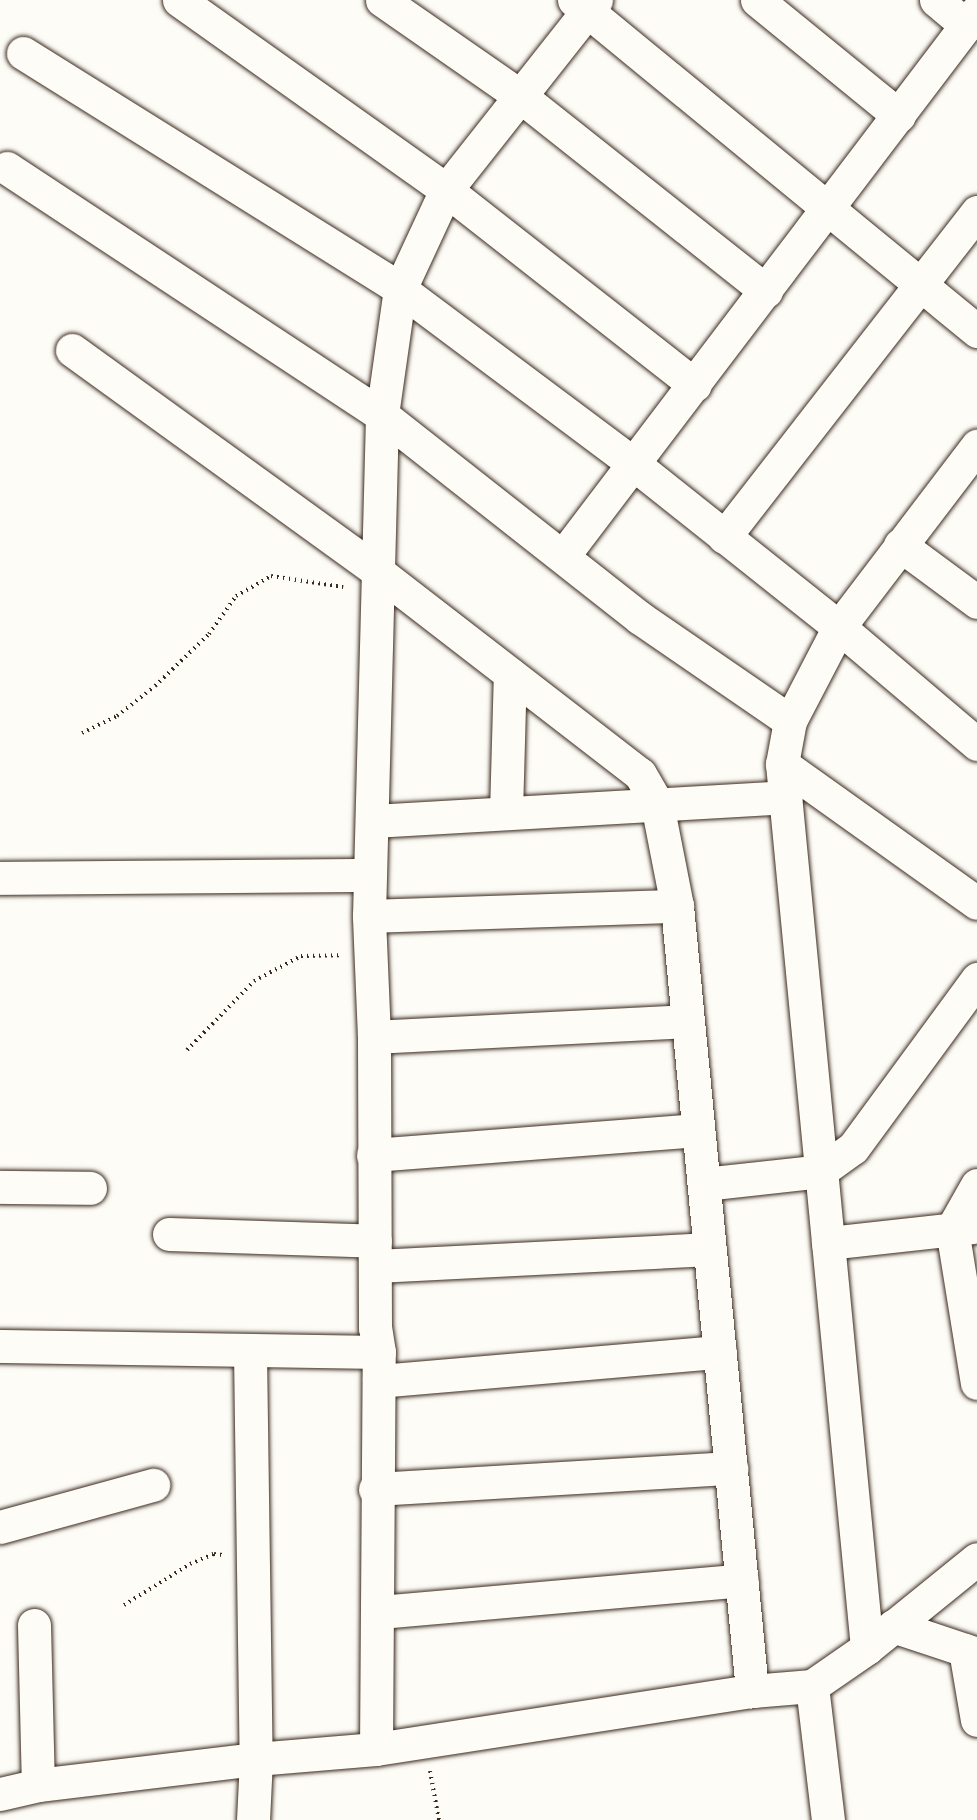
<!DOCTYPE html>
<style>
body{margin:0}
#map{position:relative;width:977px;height:1820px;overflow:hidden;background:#fdfcf7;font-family:Kalam,sans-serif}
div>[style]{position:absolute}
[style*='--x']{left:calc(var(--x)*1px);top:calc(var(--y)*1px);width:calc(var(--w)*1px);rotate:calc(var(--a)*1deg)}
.path>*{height:4px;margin-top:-2px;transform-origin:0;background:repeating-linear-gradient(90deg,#3b2a1e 0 1.5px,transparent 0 6px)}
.roads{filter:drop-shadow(0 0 2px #3b2a1e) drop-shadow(0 0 2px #3b2a1e)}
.minor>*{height:33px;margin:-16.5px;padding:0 16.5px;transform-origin:16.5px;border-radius:16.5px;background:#fdfcf7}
span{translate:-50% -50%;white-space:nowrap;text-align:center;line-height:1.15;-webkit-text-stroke:4.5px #fdfcf7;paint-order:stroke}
</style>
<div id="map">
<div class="path">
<i style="--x:82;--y:733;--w:39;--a:-26"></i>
<i style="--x:117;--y:716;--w:48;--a:-38.3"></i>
<i style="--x:155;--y:686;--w:75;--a:-43.9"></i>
<i style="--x:209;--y:634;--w:47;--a:-54.6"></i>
<i style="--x:236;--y:596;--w:40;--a:-29.7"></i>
<i style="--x:271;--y:576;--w:73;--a:8.7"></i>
<i style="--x:187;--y:1050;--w:96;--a:-45.8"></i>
<i style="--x:254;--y:981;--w:53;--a:-28"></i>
<i style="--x:301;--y:956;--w:39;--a:-1"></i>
<i style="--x:124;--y:1605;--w:78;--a:-31.8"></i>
<i style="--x:190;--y:1564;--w:26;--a:-23"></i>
<i style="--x:214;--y:1554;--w:9;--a:6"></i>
<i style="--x:430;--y:1771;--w:50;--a:79.6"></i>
</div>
<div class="roads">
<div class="minor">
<i style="--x:179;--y:0;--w:328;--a:35.4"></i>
<i style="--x:446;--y:190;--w:316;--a:38.1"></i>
<i style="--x:382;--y:0;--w:168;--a:34.8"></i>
<i style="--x:520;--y:96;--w:314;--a:38.4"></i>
<i style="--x:574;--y:0;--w:522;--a:39.4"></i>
<i style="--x:757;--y:0;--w:183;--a:39.2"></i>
<i style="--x:936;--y:0;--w:40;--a:40"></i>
<i style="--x:23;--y:53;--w:445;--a:32"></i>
<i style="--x:400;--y:289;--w:294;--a:36.8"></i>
<i style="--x:635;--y:465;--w:260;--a:38.5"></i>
<i style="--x:839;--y:627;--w:181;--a:40.3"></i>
<i style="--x:7;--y:168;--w:449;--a:33.4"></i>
<i style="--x:382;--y:415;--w:328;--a:38.2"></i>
<i style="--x:640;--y:618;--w:182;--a:34.5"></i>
<i style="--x:72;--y:350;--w:377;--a:35.9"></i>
<i style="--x:377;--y:571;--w:332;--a:37.7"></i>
<i style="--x:640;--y:774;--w:34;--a:60"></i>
<i style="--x:657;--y:804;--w:104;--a:78.9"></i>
<i style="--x:677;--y:906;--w:789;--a:84.54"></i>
<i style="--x:724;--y:537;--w:412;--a:-52.1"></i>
<i style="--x:900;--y:545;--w:96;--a:36.5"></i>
<i style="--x:563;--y:556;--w:684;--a:-52.78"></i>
<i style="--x:782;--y:764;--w:239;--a:35.5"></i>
<i style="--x:506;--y:813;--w:139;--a:-88.4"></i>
<i style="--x:372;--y:821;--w:414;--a:-3.3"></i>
<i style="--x:0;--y:878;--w:370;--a:-0.5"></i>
<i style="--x:369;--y:916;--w:308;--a:-1.9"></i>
<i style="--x:374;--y:1037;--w:314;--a:-2.9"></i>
<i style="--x:373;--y:1155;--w:326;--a:-4.4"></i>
<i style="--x:704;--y:1184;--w:118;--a:-6.3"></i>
<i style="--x:821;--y:1171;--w:39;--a:-36"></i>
<i style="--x:853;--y:1148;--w:210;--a:-53.7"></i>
<i style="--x:977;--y:1185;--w:51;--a:119.6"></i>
<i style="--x:952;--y:1229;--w:156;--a:80.8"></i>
<i style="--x:0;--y:1187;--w:90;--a:0.6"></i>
<i style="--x:169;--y:1234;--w:206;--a:1.9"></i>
<i style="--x:828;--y:1243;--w:145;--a:-6.3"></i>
<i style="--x:376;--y:1266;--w:334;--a:-2.9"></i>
<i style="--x:0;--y:1346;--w:379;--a:0.9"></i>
<i style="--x:250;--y:1352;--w:407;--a:89.2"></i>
<i style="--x:256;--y:1759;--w:61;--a:92.8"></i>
<i style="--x:379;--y:1381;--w:342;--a:-4.9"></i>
<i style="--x:375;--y:1489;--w:357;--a:-3.4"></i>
<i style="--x:0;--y:1527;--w:159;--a:-15.4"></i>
<i style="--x:379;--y:1612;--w:364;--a:-5"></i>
<i style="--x:34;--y:1625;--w:160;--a:88.6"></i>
<i style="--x:893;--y:1626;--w:89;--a:18.4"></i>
<i style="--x:867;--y:1648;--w:888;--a:-95.49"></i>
<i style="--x:782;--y:764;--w:44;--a:-79.5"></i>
<i style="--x:790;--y:721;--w:106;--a:-62.5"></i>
<i style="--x:839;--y:627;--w:228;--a:-52.7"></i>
<i style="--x:965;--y:1650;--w:71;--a:80.3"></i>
<i style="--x:812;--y:1686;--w:135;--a:83.2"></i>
<i style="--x:376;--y:1749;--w:397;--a:-89.6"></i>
<i style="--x:379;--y:1352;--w:24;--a:-99"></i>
<i style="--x:375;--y:1328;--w:291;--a:-90.2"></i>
<i style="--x:374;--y:1037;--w:121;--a:-92.4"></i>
<i style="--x:369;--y:916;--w:501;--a:-88.51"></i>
<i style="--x:382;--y:415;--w:127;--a:-81.9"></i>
<i style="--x:400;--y:289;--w:109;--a:-65.1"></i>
<i style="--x:446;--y:190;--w:242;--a:-51.7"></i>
<i style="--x:0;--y:1794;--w:39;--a:-13"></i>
<i style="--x:38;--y:1785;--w:220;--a:-6.8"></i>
<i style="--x:256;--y:1759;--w:120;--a:-4.8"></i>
<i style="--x:376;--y:1749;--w:380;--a:-8.8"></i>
<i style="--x:752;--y:1691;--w:60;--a:-4.8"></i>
<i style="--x:812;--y:1686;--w:67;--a:-34.6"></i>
<i style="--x:867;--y:1648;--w:141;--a:-39"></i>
</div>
</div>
</div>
